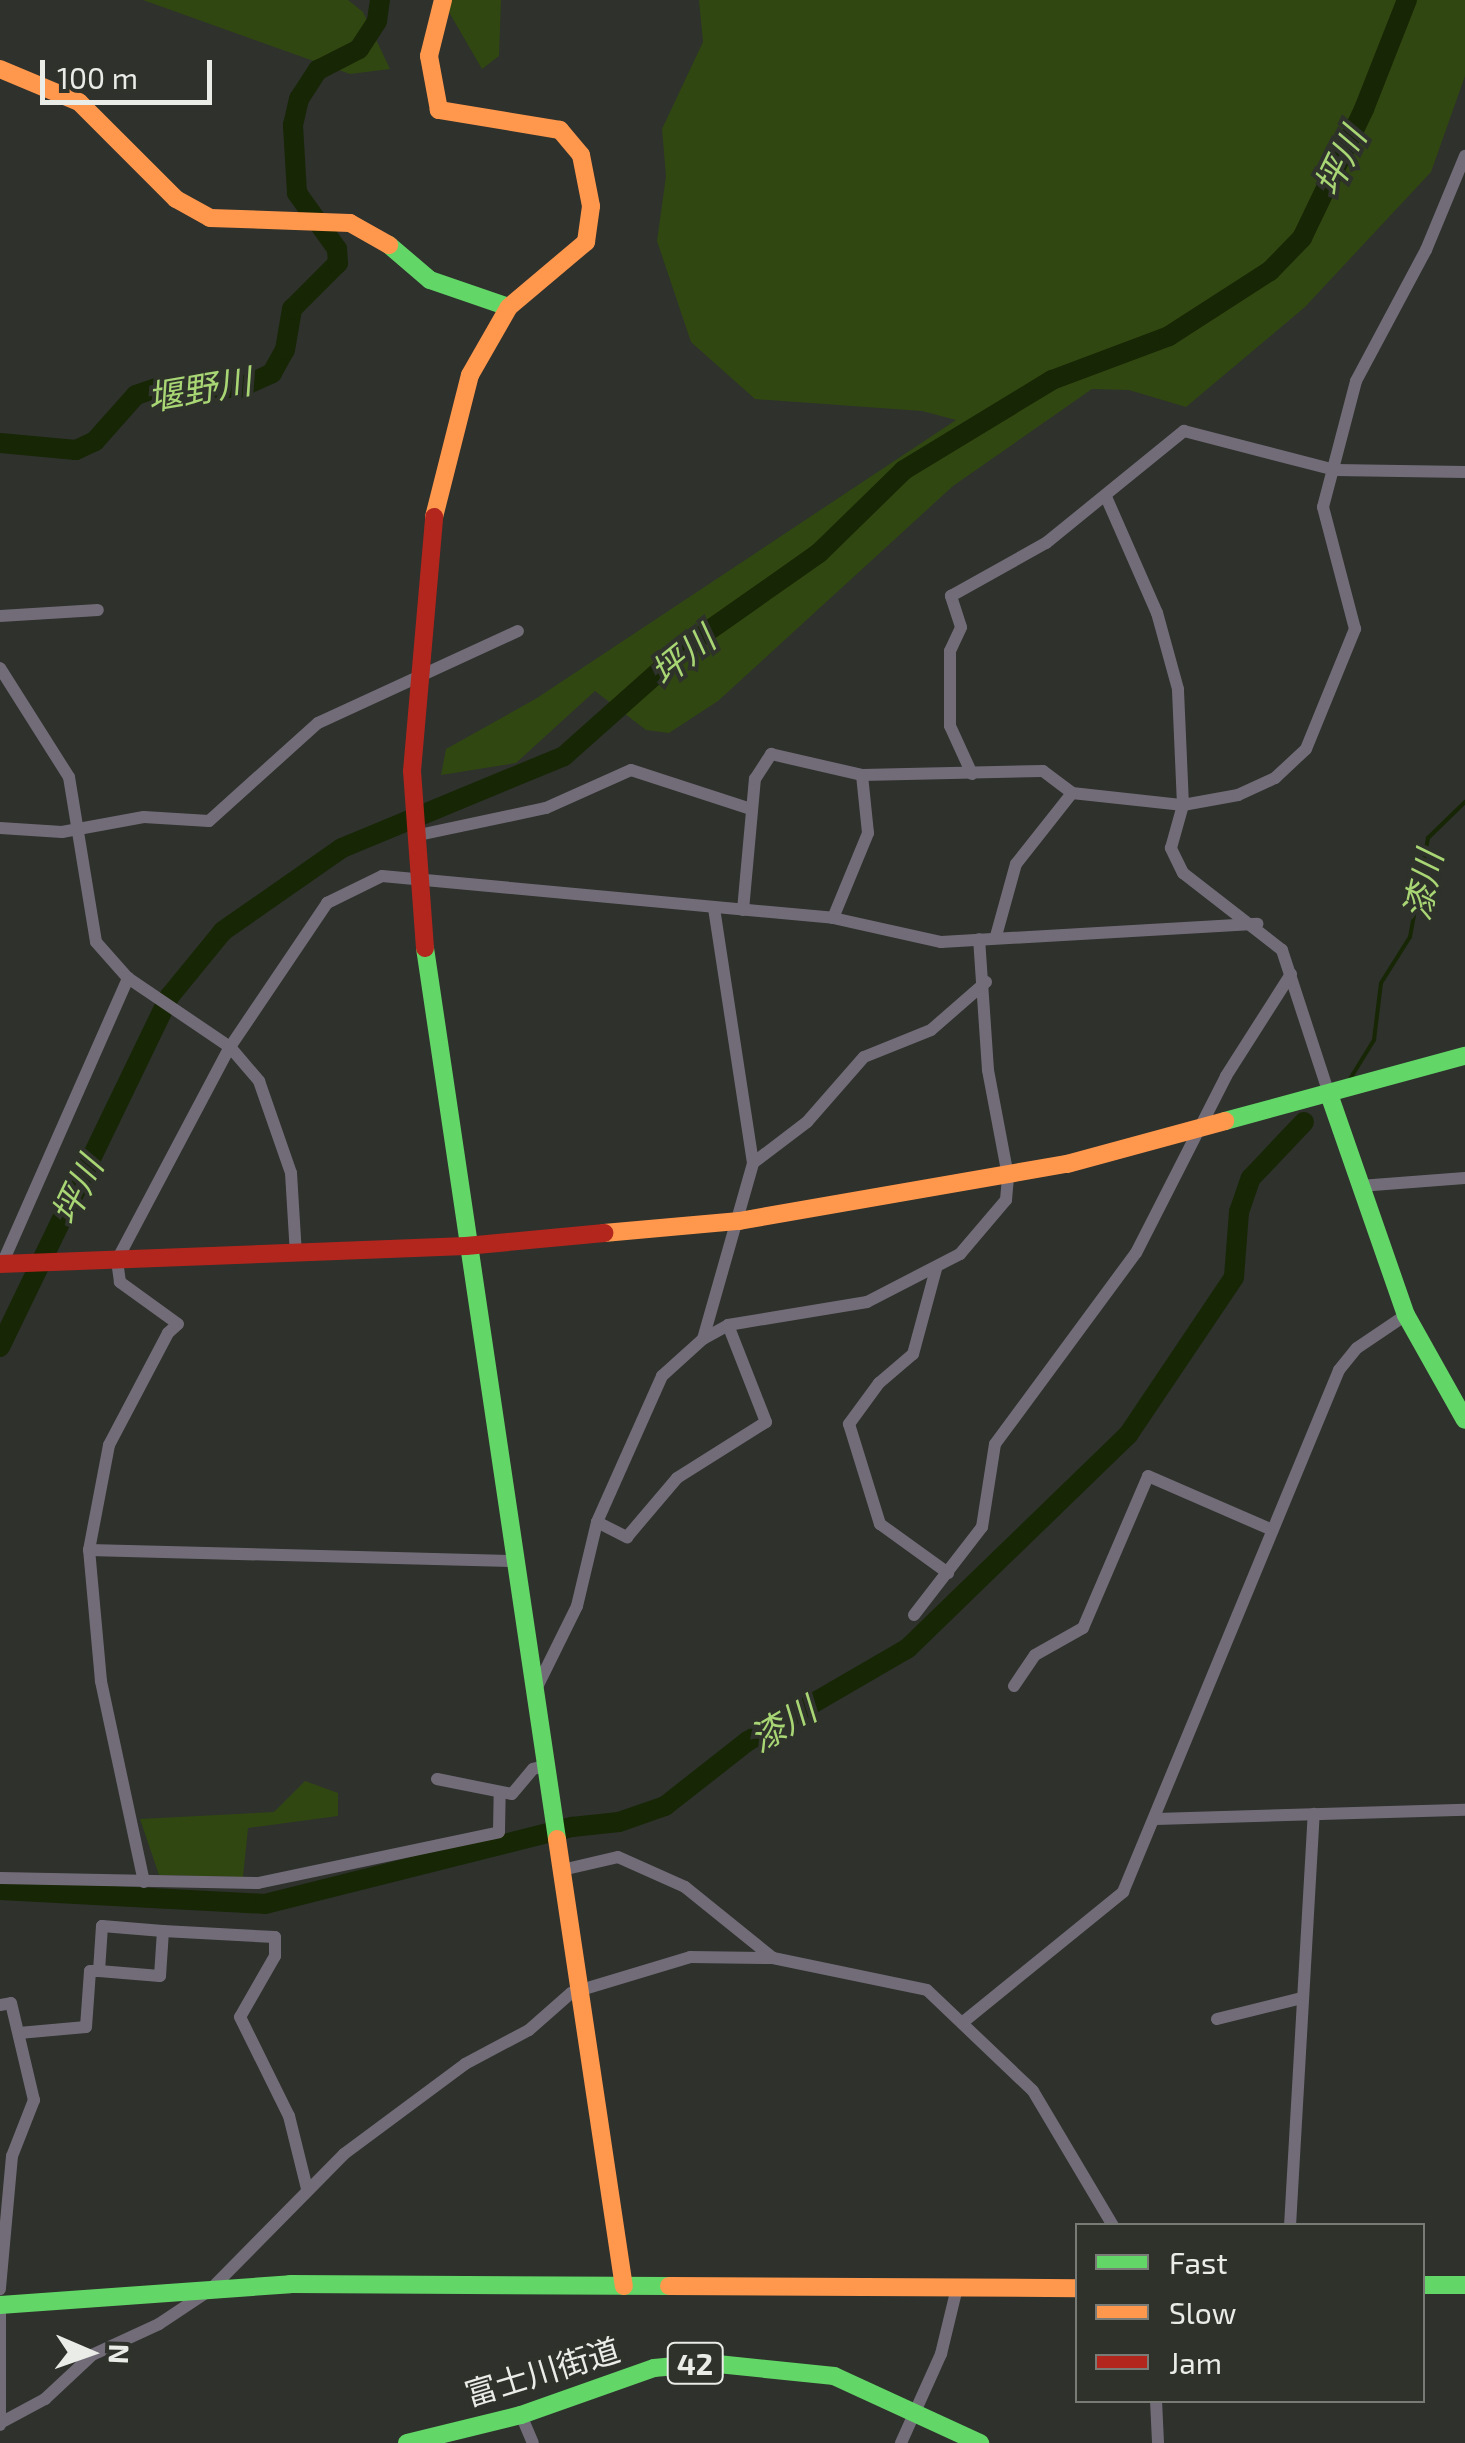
<!DOCTYPE html>
<meta charset="utf-8">
<style>
body{margin:0}
#map{position:relative;width:1465px;height:2443px;overflow:hidden;background:#2e312c;font-family:"Exo 2","Noto Sans JP",sans-serif}
div>[style]{position:absolute}
[style*='--x']{left:calc(var(--x)*1px);top:calc(var(--y)*1px);width:calc(var(--w)*1px);rotate:calc(var(--a)*1deg)}
.green>*{inset:0;background:#314712}
.stream>*{height:4px;margin:-2px;padding:0 2px;transform-origin:2px;border-radius:2px;background:#172604}
.river>*{height:20px;margin:-10px;padding:0 10px;transform-origin:10px;border-radius:10px;background:#172604}
.street>*{height:12px;margin:-6px;padding:0 6px;transform-origin:6px;border-radius:6px;background:#726c78}
.fast>*{height:18px;margin:-9px;padding:0 9px;transform-origin:9px;border-radius:9px;background:#63d668}
.slow>*{height:18px;margin:-9px;padding:0 9px;transform-origin:9px;border-radius:9px;background:#ff974d}
.jam>*{height:18px;margin:-9px;padding:0 9px;transform-origin:9px;border-radius:9px;background:#b3261e}
span{translate:-50% -50%;white-space:nowrap;text-align:center;line-height:1.15;-webkit-text-stroke:8px #2e322b;paint-order:stroke}
.shield-label span{padding:2px 8px;background:#2e322b;border:2px solid;border-radius:8px;-webkit-text-stroke-width:0}
.shield-label{font-size:30px;color:#e9ece7;font-weight:700}
.street-label{font-size:32px;color:#e9ece7}
.water-label{font-size:35px;color:#a9d674;font-style:italic}
.legend{position:absolute;left:1075px;top:2223px;width:350px;height:180px;box-sizing:border-box;background:#2e322b;border:2px solid #797c76;margin:0;padding:12px 18px;list-style:none;font-size:30px;color:#e9ece7}
.legend li{display:flex;align-items:center;gap:20px;height:50px}
.legend b{width:50px;border:2px solid #797c76}
.north{position:absolute;left:40px;top:2303px;width:100px;height:100px;-webkit-text-stroke:8px #2e322b;paint-order:stroke;rotate:92deg;font-size:28px;font-weight:700;line-height:40px;text-align:center;color:#e9ece7}
.north::after{content:'';display:block;margin:auto;width:35px;height:45px;background:#e9ece7;clip-path:polygon(50% 0,100% 100%,50% 72%,0 100%)}
.scale{position:absolute;left:40px;top:60px;width:172px;height:45px;box-sizing:border-box;border:5px solid #e9ece7;border-top:0;padding-left:12px;font-size:30px;line-height:35px;white-space:nowrap;color:#e9ece7;-webkit-text-stroke:8px #2e322b;paint-order:stroke}
</style>
<div id="map">
<div class="green">
<i style="clip-path:polygon(143px 0,348px 0,363px 12px,390px 69px,350px 74px)"></i>
<i style="clip-path:polygon(442px 0,501px 0,499px 56px,482px 69px)"></i>
<i style="clip-path:polygon(699px 0,1465px 0,1465px 76px,1431px 172px,1305px 307px,1186px 407px,1129px 390px,1092px 389px,953px 486px,718px 701px,669px 733px,646px 730px,595px 691px,516px 763px,441px 775px,446px 749px,537px 698px,956px 420px,922px 411px,755px 399px,691px 342px,657px 241px,666px 176px,662px 129px,703px 42px)"></i>
<i style="clip-path:polygon(305px 1781px,338px 1793px,338px 1816px,248px 1828px,243px 1877px,159px 1875px,140px 1819px,274px 1812px)"></i>
</div>
<div class="stream">
<i style="--x:1350;--y:1079;--w:46;--a:-58.4"></i>
<i style="--x:1374;--y:1040;--w:57;--a:-83"></i>
<i style="--x:1381;--y:983;--w:54;--a:-57.8"></i>
<i style="--x:1410;--y:937;--w:101;--a:-79.7"></i>
<i style="--x:1428;--y:838;--w:52;--a:-44.2"></i>
</div>
<div class="river">
<i style="--x:0;--y:443;--w:76;--a:5.3"></i>
<i style="--x:76;--y:450;--w:21;--a:-25"></i>
<i style="--x:95;--y:441;--w:62;--a:-48.3"></i>
<i style="--x:136;--y:395;--w:24;--a:-19"></i>
<i style="--x:159;--y:387;--w:80;--a:0.7"></i>
<i style="--x:239;--y:388;--w:36;--a:-24"></i>
<i style="--x:272;--y:373;--w:26;--a:-61"></i>
<i style="--x:285;--y:350;--w:42;--a:-80.3"></i>
<i style="--x:292;--y:309;--w:65;--a:-45"></i>
<i style="--x:338;--y:263;--w:14;--a:-94"></i>
<i style="--x:337;--y:249;--w:69;--a:-125.5"></i>
<i style="--x:297;--y:193;--w:68;--a:-93.4"></i>
<i style="--x:293;--y:125;--w:27;--a:-77"></i>
<i style="--x:299;--y:99;--w:35;--a:-57"></i>
<i style="--x:318;--y:70;--w:46;--a:-27.1"></i>
<i style="--x:359;--y:49;--w:33;--a:-57"></i>
<i style="--x:377;--y:21;--w:21;--a:-82"></i>
<i style="--x:0;--y:1347;--w:389;--a:-64.2"></i>
<i style="--x:169;--y:997;--w:85;--a:-50.7"></i>
<i style="--x:223;--y:931;--w:145;--a:-34.9"></i>
<i style="--x:342;--y:848;--w:240;--a:-22.5"></i>
<i style="--x:564;--y:756;--w:170;--a:-41.7"></i>
<i style="--x:691;--y:643;--w:156;--a:-35.1"></i>
<i style="--x:819;--y:553;--w:119;--a:-44.3"></i>
<i style="--x:904;--y:470;--w:173;--a:-31.3"></i>
<i style="--x:1052;--y:380;--w:125;--a:-20.6"></i>
<i style="--x:1169;--y:336;--w:120;--a:-32.8"></i>
<i style="--x:1270;--y:271;--w:46;--a:-45.9"></i>
<i style="--x:1302;--y:238;--w:143;--a:-64.3"></i>
<i style="--x:1364;--y:109;--w:117;--a:-68.5"></i>
<i style="--x:0;--y:1890;--w:265;--a:3"></i>
<i style="--x:265;--y:1904;--w:317;--a:-14.1"></i>
<i style="--x:572;--y:1827;--w:47;--a:-6.1"></i>
<i style="--x:619;--y:1822;--w:49;--a:-19.2"></i>
<i style="--x:665;--y:1806;--w:105;--a:-38.1"></i>
<i style="--x:748;--y:1741;--w:184;--a:-30.1"></i>
<i style="--x:907;--y:1649;--w:308;--a:-44.1"></i>
<i style="--x:1128;--y:1435;--w:190;--a:-56.1"></i>
<i style="--x:1234;--y:1277;--w:65;--a:-85.6"></i>
<i style="--x:1239;--y:1212;--w:36;--a:-71"></i>
<i style="--x:1251;--y:1178;--w:77;--a:-46.6"></i>
</div>
<div class="street">
<i style="--x:0;--y:616;--w:98;--a:-3.5"></i>
<i style="--x:0;--y:668;--w:129;--a:57.7"></i>
<i style="--x:69;--y:777;--w:167;--a:80.7"></i>
<i style="--x:96;--y:942;--w:48;--a:48.4"></i>
<i style="--x:128;--y:978;--w:123;--a:34.1"></i>
<i style="--x:230;--y:1047;--w:45;--a:49.5"></i>
<i style="--x:259;--y:1081;--w:97;--a:70.8"></i>
<i style="--x:291;--y:1173;--w:82;--a:86.5"></i>
<i style="--x:972;--y:774;--w:53;--a:-114.6"></i>
<i style="--x:950;--y:726;--w:75;--a:-90"></i>
<i style="--x:950;--y:651;--w:26;--a:-65"></i>
<i style="--x:961;--y:627;--w:33;--a:-108"></i>
<i style="--x:951;--y:596;--w:109;--a:-29.2"></i>
<i style="--x:1046;--y:543;--w:178;--a:-39.1"></i>
<i style="--x:1184;--y:431;--w:156;--a:14.5"></i>
<i style="--x:1335;--y:470;--w:130;--a:0.9"></i>
<i style="--x:0;--y:828;--w:62;--a:3.7"></i>
<i style="--x:62;--y:832;--w:83;--a:-10.4"></i>
<i style="--x:144;--y:817;--w:65;--a:3.5"></i>
<i style="--x:209;--y:821;--w:147;--a:-42"></i>
<i style="--x:318;--y:723;--w:220;--a:-24.7"></i>
<i style="--x:414;--y:836;--w:135;--a:-12"></i>
<i style="--x:546;--y:808;--w:93;--a:-24.1"></i>
<i style="--x:631;--y:770;--w:126;--a:18"></i>
<i style="--x:743;--y:910;--w:132;--a:-84.8"></i>
<i style="--x:755;--y:779;--w:30;--a:-57"></i>
<i style="--x:771;--y:754;--w:93;--a:13"></i>
<i style="--x:862;--y:775;--w:181;--a:-1.3"></i>
<i style="--x:1043;--y:771;--w:36;--a:37"></i>
<i style="--x:1072;--y:793;--w:112;--a:6.2"></i>
<i style="--x:1183;--y:805;--w:116;--a:-92.5"></i>
<i style="--x:1178;--y:689;--w:79;--a:-105.4"></i>
<i style="--x:1157;--y:613;--w:127;--a:-113.7"></i>
<i style="--x:833;--y:918;--w:92;--a:-67.6"></i>
<i style="--x:868;--y:833;--w:58;--a:-95.9"></i>
<i style="--x:996;--y:936;--w:75;--a:-74.5"></i>
<i style="--x:1016;--y:864;--w:90;--a:-51.7"></i>
<i style="--x:1330;--y:1097;--w:155;--a:-108.1"></i>
<i style="--x:1282;--y:950;--w:125;--a:-142.1"></i>
<i style="--x:1183;--y:873;--w:28;--a:-116"></i>
<i style="--x:1171;--y:848;--w:45;--a:-74.4"></i>
<i style="--x:1183;--y:805;--w:56;--a:-10.3"></i>
<i style="--x:1238;--y:795;--w:41;--a:-24.7"></i>
<i style="--x:1275;--y:778;--w:42;--a:-43.1"></i>
<i style="--x:1306;--y:749;--w:130;--a:-67.8"></i>
<i style="--x:1355;--y:629;--w:126;--a:-104.7"></i>
<i style="--x:1323;--y:507;--w:130;--a:-75.3"></i>
<i style="--x:1356;--y:381;--w:149;--a:-61.9"></i>
<i style="--x:1426;--y:250;--w:102;--a:-67.5"></i>
<i style="--x:753;--y:1163;--w:68;--a:-37.2"></i>
<i style="--x:807;--y:1122;--w:86;--a:-48.8"></i>
<i style="--x:864;--y:1057;--w:72;--a:-21.9"></i>
<i style="--x:931;--y:1030;--w:73;--a:-41.1"></i>
<i style="--x:1360;--y:1186;--w:105;--a:-4.4"></i>
<i style="--x:2;--y:1264;--w:313;--a:-66.2"></i>
<i style="--x:936;--y:1269;--w:88;--a:105.1"></i>
<i style="--x:913;--y:1354;--w:45;--a:139.5"></i>
<i style="--x:879;--y:1383;--w:51;--a:126.2"></i>
<i style="--x:849;--y:1424;--w:105;--a:72.8"></i>
<i style="--x:880;--y:1524;--w:84;--a:35.8"></i>
<i style="--x:703;--y:1339;--w:29;--a:-29"></i>
<i style="--x:728;--y:1325;--w:141;--a:-9.4"></i>
<i style="--x:867;--y:1302;--w:105;--a:-27.3"></i>
<i style="--x:960;--y:1254;--w:71;--a:-49.6"></i>
<i style="--x:1006;--y:1200;--w:24;--a:-85"></i>
<i style="--x:1008;--y:1176;--w:108;--a:-100.7"></i>
<i style="--x:988;--y:1070;--w:131;--a:-93.9"></i>
<i style="--x:597;--y:1522;--w:34;--a:27"></i>
<i style="--x:627;--y:1537;--w:77;--a:-49.7"></i>
<i style="--x:677;--y:1478;--w:105;--a:-32.2"></i>
<i style="--x:766;--y:1422;--w:104;--a:-111.4"></i>
<i style="--x:89;--y:1550;--w:429;--a:1.5"></i>
<i style="--x:914;--y:1615;--w:111;--a:-52.3"></i>
<i style="--x:982;--y:1527;--w:84;--a:-81.1"></i>
<i style="--x:995;--y:1444;--w:237;--a:-53.6"></i>
<i style="--x:1136;--y:1253;--w:199;--a:-63"></i>
<i style="--x:1226;--y:1076;--w:121;--a:-57.5"></i>
<i style="--x:1014;--y:1686;--w:37;--a:-56"></i>
<i style="--x:1035;--y:1655;--w:55;--a:-29.4"></i>
<i style="--x:1083;--y:1628;--w:165;--a:-66.8"></i>
<i style="--x:1148;--y:1476;--w:133;--a:23.5"></i>
<i style="--x:537;--y:1687;--w:90;--a:-63.7"></i>
<i style="--x:577;--y:1606;--w:86;--a:-76.6"></i>
<i style="--x:597;--y:1522;--w:160;--a:-66"></i>
<i style="--x:662;--y:1376;--w:55;--a:-42.1"></i>
<i style="--x:703;--y:1339;--w:183;--a:-74.1"></i>
<i style="--x:753;--y:1163;--w:259;--a:-98.7"></i>
<i style="--x:437;--y:1779;--w:76;--a:11.3"></i>
<i style="--x:512;--y:1794;--w:33;--a:-50"></i>
<i style="--x:533;--y:1769;--w:16;--a:-15"></i>
<i style="--x:1156;--y:1819;--w:309;--a:-1.7"></i>
<i style="--x:562;--y:1870;--w:57;--a:-13.1"></i>
<i style="--x:618;--y:1857;--w:73;--a:24.1"></i>
<i style="--x:685;--y:1887;--w:113;--a:38.9"></i>
<i style="--x:773;--y:1958;--w:157;--a:11.7"></i>
<i style="--x:927;--y:1990;--w:146;--a:43.6"></i>
<i style="--x:1033;--y:2091;--w:157;--a:59.3"></i>
<i style="--x:0;--y:1878;--w:258;--a:1.1"></i>
<i style="--x:258;--y:1883;--w:246;--a:-11.9"></i>
<i style="--x:499;--y:1832;--w:39;--a:-89"></i>
<i style="--x:144;--y:1882;--w:206;--a:-102.1"></i>
<i style="--x:101;--y:1681;--w:132;--a:-95.2"></i>
<i style="--x:89;--y:1550;--w:107;--a:-79.2"></i>
<i style="--x:109;--y:1445;--w:127;--a:-62.2"></i>
<i style="--x:168;--y:1333;--w:13;--a:-42"></i>
<i style="--x:178;--y:1324;--w:72;--a:-144.1"></i>
<i style="--x:120;--y:1282;--w:22;--a:-98"></i>
<i style="--x:117;--y:1260;--w:241;--a:-62.1"></i>
<i style="--x:230;--y:1047;--w:174;--a:-56"></i>
<i style="--x:327;--y:903;--w:61;--a:-26.1"></i>
<i style="--x:382;--y:876;--w:453;--a:5.3"></i>
<i style="--x:833;--y:918;--w:111;--a:12.5"></i>
<i style="--x:941;--y:942;--w:317;--a:-3.3"></i>
<i style="--x:99;--y:1971;--w:61;--a:4.7"></i>
<i style="--x:160;--y:1976;--w:45;--a:-86.2"></i>
<i style="--x:163;--y:1931;--w:112;--a:3.1"></i>
<i style="--x:275;--y:1937;--w:19;--a:90"></i>
<i style="--x:275;--y:1956;--w:70;--a:119.8"></i>
<i style="--x:240;--y:2017;--w:110;--a:63.7"></i>
<i style="--x:289;--y:2116;--w:75;--a:76.1"></i>
<i style="--x:0;--y:2005;--w:11;--a:-10"></i>
<i style="--x:11;--y:2003;--w:100;--a:76.7"></i>
<i style="--x:34;--y:2100;--w:60;--a:111.4"></i>
<i style="--x:12;--y:2156;--w:134;--a:95.2"></i>
<i style="--x:1217;--y:2019;--w:88;--a:-13.9"></i>
<i style="--x:962;--y:2023;--w:208;--a:-39.1"></i>
<i style="--x:1123;--y:1892;--w:565;--a:-67.52"></i>
<i style="--x:1339;--y:1370;--w:28;--a:-51"></i>
<i style="--x:1357;--y:1348;--w:59;--a:-34"></i>
<i style="--x:19;--y:2033;--w:67;--a:-5.1"></i>
<i style="--x:86;--y:2027;--w:56;--a:-85.9"></i>
<i style="--x:90;--y:1971;--w:9;--a:0"></i>
<i style="--x:99;--y:1971;--w:45;--a:-86.2"></i>
<i style="--x:102;--y:1926;--w:61;--a:4.7"></i>
<i style="--x:1290;--y:2226;--w:413;--a:-86.7"></i>
<i style="--x:0;--y:2310;--w:115;--a:90"></i>
<i style="--x:1156;--y:2400;--w:43;--a:87.3"></i>
<i style="--x:521;--y:2415;--w:30;--a:67"></i>
<i style="--x:4;--y:2421;--w:47;--a:-28.2"></i>
<i style="--x:45;--y:2399;--w:64;--a:-43.1"></i>
<i style="--x:92;--y:2355;--w:74;--a:-24.8"></i>
<i style="--x:159;--y:2324;--w:61;--a:-33.7"></i>
<i style="--x:210;--y:2290;--w:191;--a:-45.4"></i>
<i style="--x:344;--y:2154;--w:151;--a:-36.6"></i>
<i style="--x:465;--y:2064;--w:72;--a:-28"></i>
<i style="--x:529;--y:2030;--w:56;--a:-41.4"></i>
<i style="--x:571;--y:1993;--w:124;--a:-16.8"></i>
<i style="--x:690;--y:1957;--w:83;--a:0.7"></i>
<i style="--x:901;--y:2443;--w:98;--a:-65.8"></i>
<i style="--x:941;--y:2354;--w:68;--a:-76.4"></i>
</div>
<div class="fast">
<i style="--x:389;--y:245;--w:54;--a:40.5"></i>
<i style="--x:430;--y:280;--w:83;--a:18.9"></i>
<i style="--x:425;--y:948;--w:901;--a:81.57"></i>
<i style="--x:1330;--y:1097;--w:231;--a:70.8"></i>
<i style="--x:1406;--y:1315;--w:120;--a:60.7"></i>
<i style="--x:1225;--y:1121;--w:249;--a:-15.2"></i>
<i style="--x:1422;--y:2285;--w:43;--a:0"></i>
<i style="--x:0;--y:2305;--w:291;--a:-4.1"></i>
<i style="--x:290;--y:2284;--w:379;--a:0.3"></i>
<i style="--x:407;--y:2443;--w:117;--a:-13.8"></i>
<i style="--x:521;--y:2415;--w:141;--a:-19.5"></i>
<i style="--x:654;--y:2368;--w:54;--a:-5.3"></i>
<i style="--x:708;--y:2363;--w:127;--a:5.9"></i>
<i style="--x:834;--y:2376;--w:161;--a:24.7"></i>
</div>
<div class="slow">
<i style="--x:0;--y:69;--w:86;--a:22.7"></i>
<i style="--x:79;--y:102;--w:137;--a:45"></i>
<i style="--x:176;--y:199;--w:39;--a:29"></i>
<i style="--x:210;--y:218;--w:140;--a:2"></i>
<i style="--x:350;--y:223;--w:45;--a:29.4"></i>
<i style="--x:434;--y:517;--w:146;--a:-75.8"></i>
<i style="--x:470;--y:375;--w:78;--a:-60.2"></i>
<i style="--x:509;--y:307;--w:101;--a:-40.2"></i>
<i style="--x:586;--y:242;--w:36;--a:-82"></i>
<i style="--x:591;--y:206;--w:52;--a:-101.1"></i>
<i style="--x:581;--y:155;--w:33;--a:-130"></i>
<i style="--x:560;--y:130;--w:123;--a:-170.6"></i>
<i style="--x:439;--y:110;--w:55;--a:-100.5"></i>
<i style="--x:429;--y:56;--w:58;--a:-76"></i>
<i style="--x:604;--y:1233;--w:136;--a:-5.1"></i>
<i style="--x:739;--y:1221;--w:333;--a:-9.9"></i>
<i style="--x:1067;--y:1164;--w:164;--a:-15.2"></i>
<i style="--x:557;--y:1839;--w:452;--a:81.5"></i>
<i style="--x:669;--y:2286;--w:409;--a:0.3"></i>
</div>
<div class="jam">
<i style="--x:425;--y:948;--w:177;--a:-94.2"></i>
<i style="--x:412;--y:771;--w:255;--a:-85"></i>
<i style="--x:0;--y:1264;--w:466;--a:-2.2"></i>
<i style="--x:466;--y:1246;--w:139;--a:-5.4"></i>
</div>
<div class="shield-label">
<span style="left:695px;top:2363px">42</span>
</div>
<div class="street-label">
<span style="left:542px;top:2371px;rotate:-17deg">富士川街道</span>
</div>
<div class="water-label">
<span style="left:1339px;top:161px;rotate:-64deg">坪川</span>
<span style="left:199px;top:388px;rotate:-10deg">堰野川</span>
<span style="left:682px;top:655px;rotate:-39deg">坪川</span>
<span style="left:1422px;top:885px;rotate:-78deg">漆川</span>
<span style="left:76px;top:1190px;rotate:-64deg">坪川</span>
<span style="left:782px;top:1723px;rotate:-31deg">漆川</span>
</div>
<ul class="legend">
<li><b style="height:12px;background:#63d668"></b>Fast</li>
<li><b style="height:12px;background:#ff974d"></b>Slow</li>
<li><b style="height:12px;background:#b3261e"></b>Jam</li>
</ul>
<div class="north">N</div>
<div class="scale">100 m</div>
</div>
